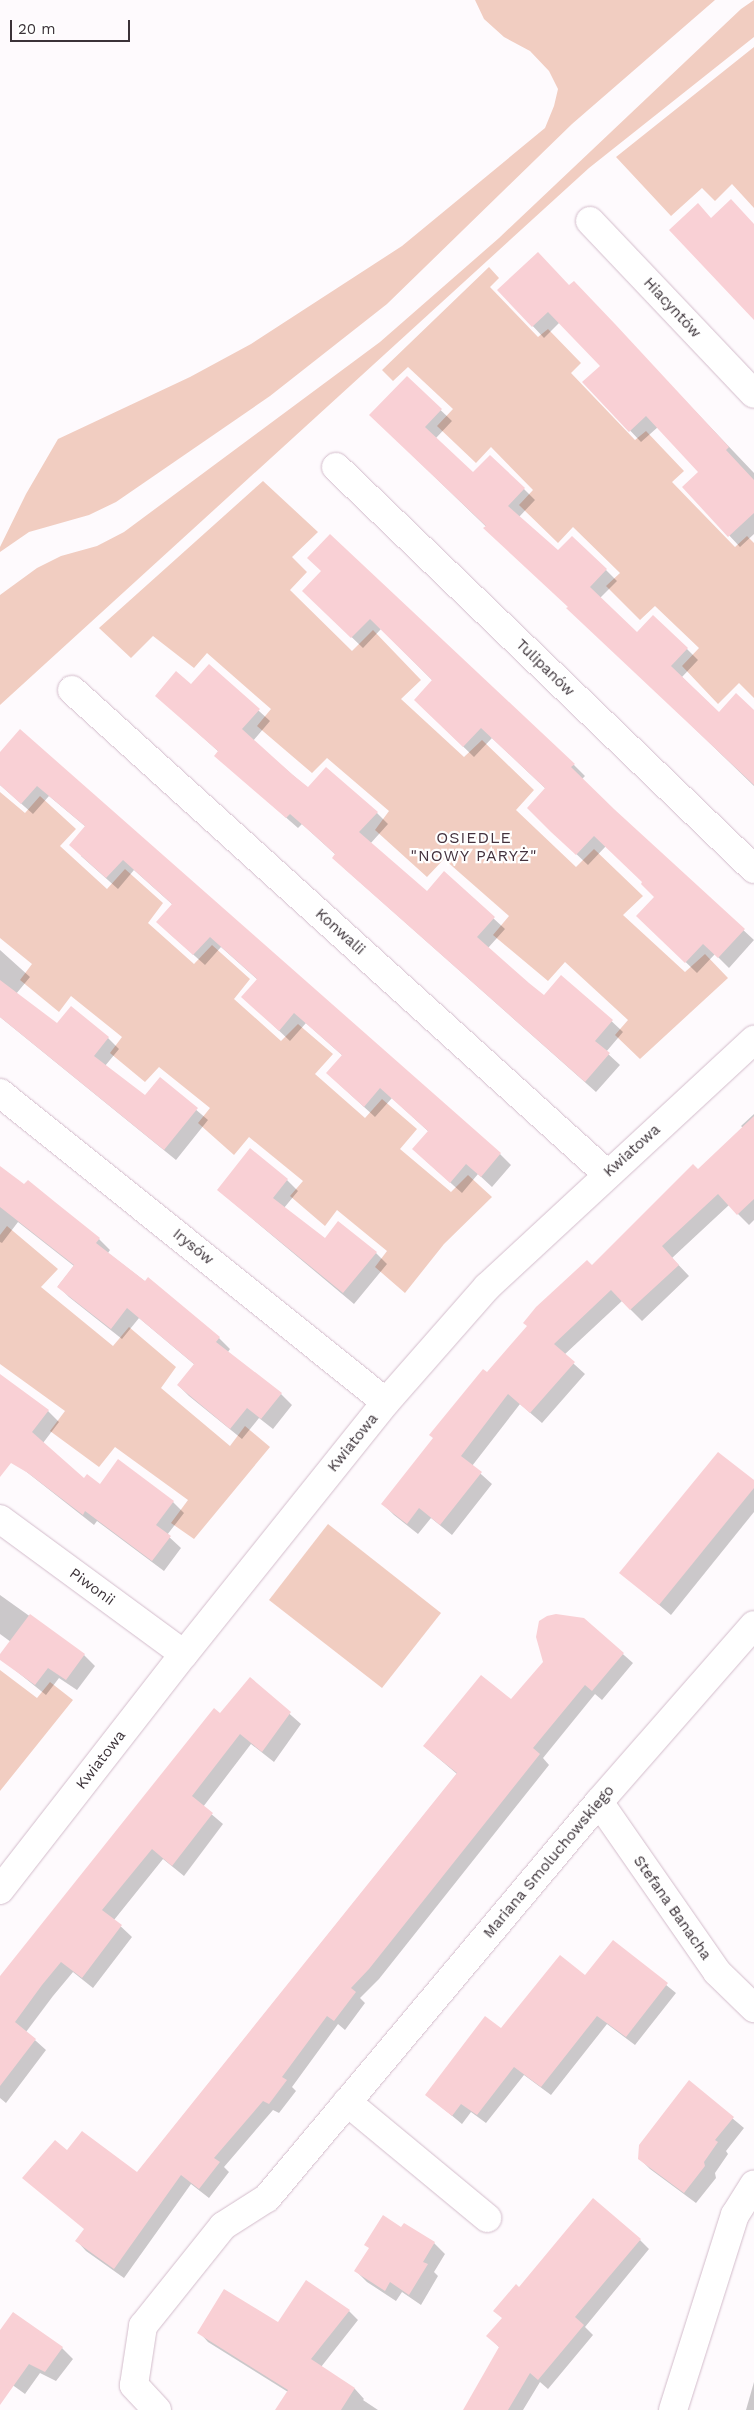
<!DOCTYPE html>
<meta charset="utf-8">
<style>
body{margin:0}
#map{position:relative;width:754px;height:2410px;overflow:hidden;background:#fefafd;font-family:"Work Sans",sans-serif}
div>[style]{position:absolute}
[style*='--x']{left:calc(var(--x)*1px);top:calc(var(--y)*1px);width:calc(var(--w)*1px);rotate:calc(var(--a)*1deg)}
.green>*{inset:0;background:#f1cdc1}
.shadow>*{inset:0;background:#0003}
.building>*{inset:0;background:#f9d0d5}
.roads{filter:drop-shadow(0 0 1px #d3bccb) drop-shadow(0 0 1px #d3bccb)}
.street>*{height:28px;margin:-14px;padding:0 14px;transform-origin:14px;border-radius:14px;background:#fff}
span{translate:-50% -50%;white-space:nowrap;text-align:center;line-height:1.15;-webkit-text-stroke:4.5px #fff;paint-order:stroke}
.street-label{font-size:15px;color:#3b3238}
.neighbourhood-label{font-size:16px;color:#44323e;letter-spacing:1px}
.scale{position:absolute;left:10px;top:20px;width:120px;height:22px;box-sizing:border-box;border:2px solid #3b3238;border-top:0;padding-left:6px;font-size:15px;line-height:18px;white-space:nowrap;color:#3b3238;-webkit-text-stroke:4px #fff;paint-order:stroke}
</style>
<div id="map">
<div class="green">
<i style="clip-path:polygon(475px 0,715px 0,572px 124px,387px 304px,270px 396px,116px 502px,89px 515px,29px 532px,0 552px,0 547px,26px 494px,58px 439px,190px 377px,251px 344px,402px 246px,545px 128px,554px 106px,558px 89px,549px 71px,530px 51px,504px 37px,484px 19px)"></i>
<i style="clip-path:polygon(754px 0,754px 37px,589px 168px,0 705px,0 595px,37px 568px,61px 556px,97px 546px,124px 532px,380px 342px,499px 238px,741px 9px)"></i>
<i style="clip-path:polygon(754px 47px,754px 208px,732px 184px,715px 201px,702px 188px,671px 216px,616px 157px)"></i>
<i style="clip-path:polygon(489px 267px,499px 278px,490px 287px,538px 337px,548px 329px,581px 363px,571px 373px,635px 440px,646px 431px,684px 471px,672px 482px,735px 547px,747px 536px,754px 543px,754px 698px,739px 683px,718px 704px,682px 666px,699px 648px,655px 606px,640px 620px,606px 586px,620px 573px,573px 527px,558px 543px,519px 505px,533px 490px,491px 447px,476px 463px,437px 426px,453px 409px,408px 367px,393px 381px,382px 370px)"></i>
<i style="clip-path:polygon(263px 481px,318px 532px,292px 557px,307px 572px,290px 590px,352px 651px,373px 630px,421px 680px,401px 699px,464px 757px,482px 740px,534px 790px,516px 810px,576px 867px,594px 849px,643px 896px,623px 915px,685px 972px,705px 954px,728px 978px,640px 1059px,615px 1035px,628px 1020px,565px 962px,548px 981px,493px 935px,509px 916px,444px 859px,427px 877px,375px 830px,389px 811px,327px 758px,312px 773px,257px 726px,271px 709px,207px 653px,194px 668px,153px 636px,131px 658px,99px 628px)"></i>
<i style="clip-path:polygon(0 792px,25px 813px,40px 796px,76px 829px,60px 846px,107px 889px,125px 869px,163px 903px,148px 923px,194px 964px,212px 945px,250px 979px,234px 999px,281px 1041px,298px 1024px,333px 1054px,315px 1074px,365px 1118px,382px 1099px,417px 1129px,400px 1149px,451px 1192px,468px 1175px,492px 1197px,444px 1244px,405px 1293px,375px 1267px,387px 1251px,337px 1210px,325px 1226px,290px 1196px,303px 1181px,249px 1137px,234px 1155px,198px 1123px,210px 1108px,159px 1067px,145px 1082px,110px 1053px,122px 1037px,71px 996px,59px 1012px,20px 980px,32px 964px,0 938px)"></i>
<i style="clip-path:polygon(7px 1226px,58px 1269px,41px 1287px,113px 1346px,129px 1327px,176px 1367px,161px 1388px,230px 1446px,245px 1426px,270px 1447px,194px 1539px,171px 1523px,188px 1500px,115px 1447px,99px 1467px,50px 1431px,65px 1411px,0 1364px,0 1235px)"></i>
<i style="clip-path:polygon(328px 1524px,441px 1613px,382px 1688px,269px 1600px)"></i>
<i style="clip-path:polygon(0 1670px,37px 1698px,50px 1682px,73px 1700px,0 1791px)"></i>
</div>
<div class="shadow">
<i style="clip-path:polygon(569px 287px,584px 294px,754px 473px,754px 534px,740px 547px,684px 487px,699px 472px,658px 427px,641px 442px,584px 382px,601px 366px,560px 322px,544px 338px,499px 290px)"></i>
<i style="clip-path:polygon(407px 378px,452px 421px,436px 438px,473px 474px,524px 489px,535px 500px,519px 517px,558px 552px,606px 570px,617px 581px,600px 598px,637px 633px,687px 649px,698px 660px,682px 677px,719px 713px,754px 712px,754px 786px,382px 426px)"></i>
<i style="clip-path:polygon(330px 536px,574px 765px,585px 776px,582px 779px,614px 810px,754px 940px,729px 968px,715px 954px,697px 973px,638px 916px,656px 897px,644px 882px,606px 846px,588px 865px,539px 819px,546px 789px,492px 738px,474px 757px,415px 700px,433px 681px,381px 629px,363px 648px,315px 602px)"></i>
<i style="clip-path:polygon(209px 666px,270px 721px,253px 741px,309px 789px,377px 813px,388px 824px,370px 844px,427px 893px,444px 873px,505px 929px,488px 948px,544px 997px,587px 998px,623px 1032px,606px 1052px,620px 1065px,596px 1092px,345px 869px,336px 855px,302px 824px,298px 828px,227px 766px,219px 752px,168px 706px,191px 686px)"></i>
<i style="clip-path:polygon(21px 731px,500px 1154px,511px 1165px,492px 1187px,478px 1174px,462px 1193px,425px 1160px,429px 1132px,392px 1098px,375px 1117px,339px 1084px,343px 1056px,306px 1023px,290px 1041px,243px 997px,258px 980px,221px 947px,205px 965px,169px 933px,158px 922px,173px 905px,134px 870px,118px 889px,81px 856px,86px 827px,49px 796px,33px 814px,0 785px,0 754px)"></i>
<i style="clip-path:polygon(0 950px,30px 977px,16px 994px,57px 1025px,108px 1038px,119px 1049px,105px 1066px,146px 1097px,160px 1079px,208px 1120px,176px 1160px,0 1017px)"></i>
<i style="clip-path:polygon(754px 1114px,754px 1220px,749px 1225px,729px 1205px,672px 1258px,689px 1276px,642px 1321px,622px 1301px,564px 1355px,585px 1374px,542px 1423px,520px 1404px,472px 1466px,492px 1484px,452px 1535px,431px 1518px,418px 1534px,394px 1515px,383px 1504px,487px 1374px,592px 1267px,698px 1171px,743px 1128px,741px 1126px)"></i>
<i style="clip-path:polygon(0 1167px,25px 1186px,55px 1203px,99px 1239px,110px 1250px,108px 1253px,219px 1338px,230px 1349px,228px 1352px,281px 1394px,292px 1405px,273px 1429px,259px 1418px,242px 1439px,189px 1396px,178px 1385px,195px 1365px,139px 1318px,122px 1339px,69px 1297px,58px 1286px,74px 1266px,18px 1222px,2px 1243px,0 1242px)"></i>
<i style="clip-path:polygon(287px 1180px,298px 1191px,284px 1208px,325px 1240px,376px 1253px,387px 1264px,354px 1304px,218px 1190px)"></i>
<i style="clip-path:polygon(0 1376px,48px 1411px,59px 1422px,43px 1443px,84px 1479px,100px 1485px,173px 1502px,184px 1513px,167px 1535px,181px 1548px,164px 1571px,97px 1521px,94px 1525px,0 1451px)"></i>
<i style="clip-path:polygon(754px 1482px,754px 1512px,671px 1615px,621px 1573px)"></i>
<i style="clip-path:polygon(0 1595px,84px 1655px,95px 1666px,77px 1690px,59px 1678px,46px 1695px,0 1658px,11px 1642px,0 1634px)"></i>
<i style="clip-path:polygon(583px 1619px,633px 1663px,602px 1700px,595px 1694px,543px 1758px,549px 1765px,379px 1979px,360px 1998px,365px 2003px,345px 2030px,338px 2024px,292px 2087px,296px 2091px,279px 2113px,273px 2110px,224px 2167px,229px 2172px,209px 2198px,191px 2184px,124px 2278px,86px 2251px,77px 2241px,85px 2229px,67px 2152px,137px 2173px,457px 1774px,424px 1746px,511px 1701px)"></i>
<i style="clip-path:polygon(250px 1679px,301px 1724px,274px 1762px,251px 1744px,203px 1807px,223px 1824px,184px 1876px,163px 1859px,114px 1920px,132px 1937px,93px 1988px,73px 1972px,53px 1996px,26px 2032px,46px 2050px,6px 2103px,0 2098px,0 1980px)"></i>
<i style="clip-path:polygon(613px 1942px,676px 1993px,635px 2045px,607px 2024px,551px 2095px,524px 2075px,486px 2123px,471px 2112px,462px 2124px,427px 2095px,501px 2030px,585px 1977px)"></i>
<i style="clip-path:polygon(689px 2082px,744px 2128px,726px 2151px,728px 2154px,715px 2173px,716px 2178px,696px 2203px,650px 2169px,639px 2158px)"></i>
<i style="clip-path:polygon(640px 2240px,649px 2249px,585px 2327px,593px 2335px,548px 2389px,540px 2382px,523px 2410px,465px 2410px,500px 2348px,488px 2336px,503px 2318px,519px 2289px)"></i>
<i style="clip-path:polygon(434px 2243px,445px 2254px,434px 2272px,438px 2276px,421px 2305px,402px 2292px,396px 2301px,367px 2282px,356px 2271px)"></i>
<i style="clip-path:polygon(349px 2311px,358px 2320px,321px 2367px,355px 2389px,364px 2399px,363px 2400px,378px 2410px,281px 2410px,288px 2392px,208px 2342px,199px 2332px,278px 2324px)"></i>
<i style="clip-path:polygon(0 2332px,62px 2348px,73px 2359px,56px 2381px,40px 2373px,25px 2394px,0 2376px)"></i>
<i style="clip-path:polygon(754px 2382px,754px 2410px,746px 2410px)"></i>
</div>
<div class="building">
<i style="clip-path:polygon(731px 199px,754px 224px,754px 320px,669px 230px,698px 203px,711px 218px)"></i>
<i style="clip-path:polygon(538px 252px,569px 285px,574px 281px,615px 324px,729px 447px,726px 450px,754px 480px,754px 513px,728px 537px,682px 487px,698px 472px,646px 416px,629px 432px,582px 382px,600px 366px,548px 312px,532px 327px,497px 290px)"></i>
<i style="clip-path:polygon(407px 376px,442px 409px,425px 427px,473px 472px,490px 455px,525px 488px,508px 506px,558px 550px,572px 536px,607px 569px,590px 587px,637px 632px,653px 615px,688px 648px,671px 666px,719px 712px,736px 693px,754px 710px,754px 785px,566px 608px,568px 607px,483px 528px,486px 526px,369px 415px)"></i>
<i style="clip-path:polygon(330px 534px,575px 764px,571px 767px,614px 809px,745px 929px,718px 958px,703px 944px,685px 963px,636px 916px,654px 897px,641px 884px,642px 882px,594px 836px,576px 855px,551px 832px,527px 808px,545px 788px,481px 728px,463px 747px,414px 700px,432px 680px,370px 619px,351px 638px,302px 591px,321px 571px,307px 558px)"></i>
<i style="clip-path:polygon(209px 664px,260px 709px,242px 729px,293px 775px,308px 787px,326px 767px,378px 812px,359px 832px,427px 891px,444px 871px,495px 917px,477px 937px,529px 983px,544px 995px,561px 975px,613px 1020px,595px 1041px,610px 1053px,585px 1082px,332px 858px,335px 854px,313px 834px,290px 814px,286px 818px,214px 756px,218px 751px,155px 696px,176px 671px,191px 684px)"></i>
<i style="clip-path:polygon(20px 729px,501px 1153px,481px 1177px,466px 1164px,450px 1183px,412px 1149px,428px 1131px,380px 1088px,364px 1107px,326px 1073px,342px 1055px,294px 1013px,279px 1031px,241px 997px,257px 979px,210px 937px,193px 955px,156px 922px,172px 904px,123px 860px,106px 878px,69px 845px,85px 826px,37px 786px,21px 804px,0 785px,0 752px)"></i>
<i style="clip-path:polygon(0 980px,57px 1023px,71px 1006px,109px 1037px,94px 1056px,145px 1095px,160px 1077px,198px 1108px,164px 1150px,0 1017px)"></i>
<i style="clip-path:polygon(754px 1116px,754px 1199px,737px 1215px,718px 1194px,662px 1246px,679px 1265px,630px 1310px,611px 1290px,554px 1344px,575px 1362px,530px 1413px,508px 1394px,461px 1456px,482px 1472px,440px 1525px,419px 1508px,407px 1524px,381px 1504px,433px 1438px,429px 1435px,483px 1369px,487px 1372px,527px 1326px,523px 1323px,536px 1307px,587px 1260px,592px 1265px,693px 1164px,698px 1169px)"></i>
<i style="clip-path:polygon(250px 1148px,288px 1179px,273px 1198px,325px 1238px,338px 1221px,377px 1252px,343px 1293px,217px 1190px)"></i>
<i style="clip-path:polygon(0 1166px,24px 1184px,28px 1180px,55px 1202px,100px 1238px,96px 1243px,145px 1281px,148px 1277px,220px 1337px,216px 1342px,282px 1393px,261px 1419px,247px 1408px,230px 1429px,177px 1385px,194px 1364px,127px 1308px,111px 1329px,57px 1287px,74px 1265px,0 1207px)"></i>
<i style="clip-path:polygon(0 1374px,49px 1410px,32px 1432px,84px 1478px,87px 1474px,100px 1484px,118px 1459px,174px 1501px,156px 1525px,171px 1536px,152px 1561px,85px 1511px,83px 1515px,28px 1473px,11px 1463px,0 1477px)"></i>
<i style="clip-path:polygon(718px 1452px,754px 1480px,754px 1488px,659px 1605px,619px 1573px)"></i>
<i style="clip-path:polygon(30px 1614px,85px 1654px,66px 1680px,48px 1668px,35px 1685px,0 1660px,0 1654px)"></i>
<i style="clip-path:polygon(556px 1614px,584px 1618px,624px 1653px,592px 1691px,585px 1685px,533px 1748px,540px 1754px,369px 1969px,351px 1988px,356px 1992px,334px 2021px,327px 2016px,282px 2077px,287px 2080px,269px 2104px,263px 2101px,214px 2158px,220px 2162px,199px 2189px,181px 2175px,114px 2269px,75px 2241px,84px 2229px,22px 2178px,55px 2140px,67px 2150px,82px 2131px,137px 2172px,457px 1773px,423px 1746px,481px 1675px,511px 1699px,543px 1662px,536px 1637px,539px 1621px,547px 1616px)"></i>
<i style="clip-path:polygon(250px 1677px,291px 1712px,262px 1752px,240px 1734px,192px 1796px,213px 1813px,172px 1866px,152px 1849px,102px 1910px,122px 1925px,82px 1978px,61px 1962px,42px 1985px,15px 2022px,36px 2039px,0 2086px,0 1976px,214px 1708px,220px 1713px)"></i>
<i style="clip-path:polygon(613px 1940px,668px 1983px,626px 2037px,597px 2016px,541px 2087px,514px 2067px,477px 2115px,461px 2104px,452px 2116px,425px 2095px,485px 2016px,501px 2028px,560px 1955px,585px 1975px)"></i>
<i style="clip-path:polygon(689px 2080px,734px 2117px,715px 2140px,718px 2142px,704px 2162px,705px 2166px,684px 2193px,638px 2159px,639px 2145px)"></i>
<i style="clip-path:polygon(593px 2198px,641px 2239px,575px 2317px,584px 2325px,538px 2380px,530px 2373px,508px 2410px,463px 2410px,499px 2347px,486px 2336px,502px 2318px,493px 2311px,516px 2284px,519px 2287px)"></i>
<i style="clip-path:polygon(383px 2215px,401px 2227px,404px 2223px,435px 2242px,423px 2262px,428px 2264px,409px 2295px,390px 2282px,385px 2291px,354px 2271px,369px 2248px,364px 2245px)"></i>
<i style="clip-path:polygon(306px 2280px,350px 2310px,311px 2359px,355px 2388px,341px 2410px,275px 2410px,288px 2390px,197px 2333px,224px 2289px,278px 2322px)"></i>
<i style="clip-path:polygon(13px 2312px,63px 2347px,45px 2372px,29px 2364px,0 2405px,0 2330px)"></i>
</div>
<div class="roads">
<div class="street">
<i style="--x:590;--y:221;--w:238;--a:46.5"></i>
<i style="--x:336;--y:467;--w:580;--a:43.88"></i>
<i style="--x:72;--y:690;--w:721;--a:42.13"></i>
<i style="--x:0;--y:1093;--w:494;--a:38.7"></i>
<i style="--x:0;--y:1519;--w:228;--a:36.3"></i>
<i style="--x:599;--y:1802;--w:207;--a:55.2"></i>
<i style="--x:717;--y:1972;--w:52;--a:44.2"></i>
<i style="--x:0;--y:1890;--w:299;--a:-52.1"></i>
<i style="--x:184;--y:1654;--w:323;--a:-51.3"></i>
<i style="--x:386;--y:1402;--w:153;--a:-48.7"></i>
<i style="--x:487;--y:1287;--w:364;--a:-42.8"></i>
<i style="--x:347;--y:2102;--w:182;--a:39.6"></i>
<i style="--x:157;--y:2410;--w:34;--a:-133"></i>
<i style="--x:134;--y:2385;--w:60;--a:-81.3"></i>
<i style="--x:143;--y:2326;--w:128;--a:-51.3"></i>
<i style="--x:223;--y:2226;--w:52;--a:-32.5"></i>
<i style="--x:267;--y:2198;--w:517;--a:-50.02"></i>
<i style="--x:599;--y:1802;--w:235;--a:-48.8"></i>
<i style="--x:673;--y:2410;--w:205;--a:-72.4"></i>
<i style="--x:735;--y:2215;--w:36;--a:-58"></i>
</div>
</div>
<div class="street-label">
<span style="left:672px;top:308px;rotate:47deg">Hiacyntów</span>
<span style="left:545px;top:668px;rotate:44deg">Tulipanów</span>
<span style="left:340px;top:932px;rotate:42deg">Konwalii</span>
<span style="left:632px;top:1151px;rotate:-42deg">Kwiatowa</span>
<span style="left:193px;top:1247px;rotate:39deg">Irysów</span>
<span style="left:353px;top:1443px;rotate:-51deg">Kwiatowa</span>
<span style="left:92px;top:1587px;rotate:36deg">Piwonii</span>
<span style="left:101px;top:1760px;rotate:-52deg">Kwiatowa</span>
<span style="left:549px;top:1862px;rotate:-50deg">Mariana Smoluchowskiego</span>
<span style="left:672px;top:1908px;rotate:55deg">Stefana Banacha</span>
</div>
<div class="neighbourhood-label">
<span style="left:474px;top:847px">OSIEDLE<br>"NOWY PARYŻ"</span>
</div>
<div class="scale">20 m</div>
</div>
